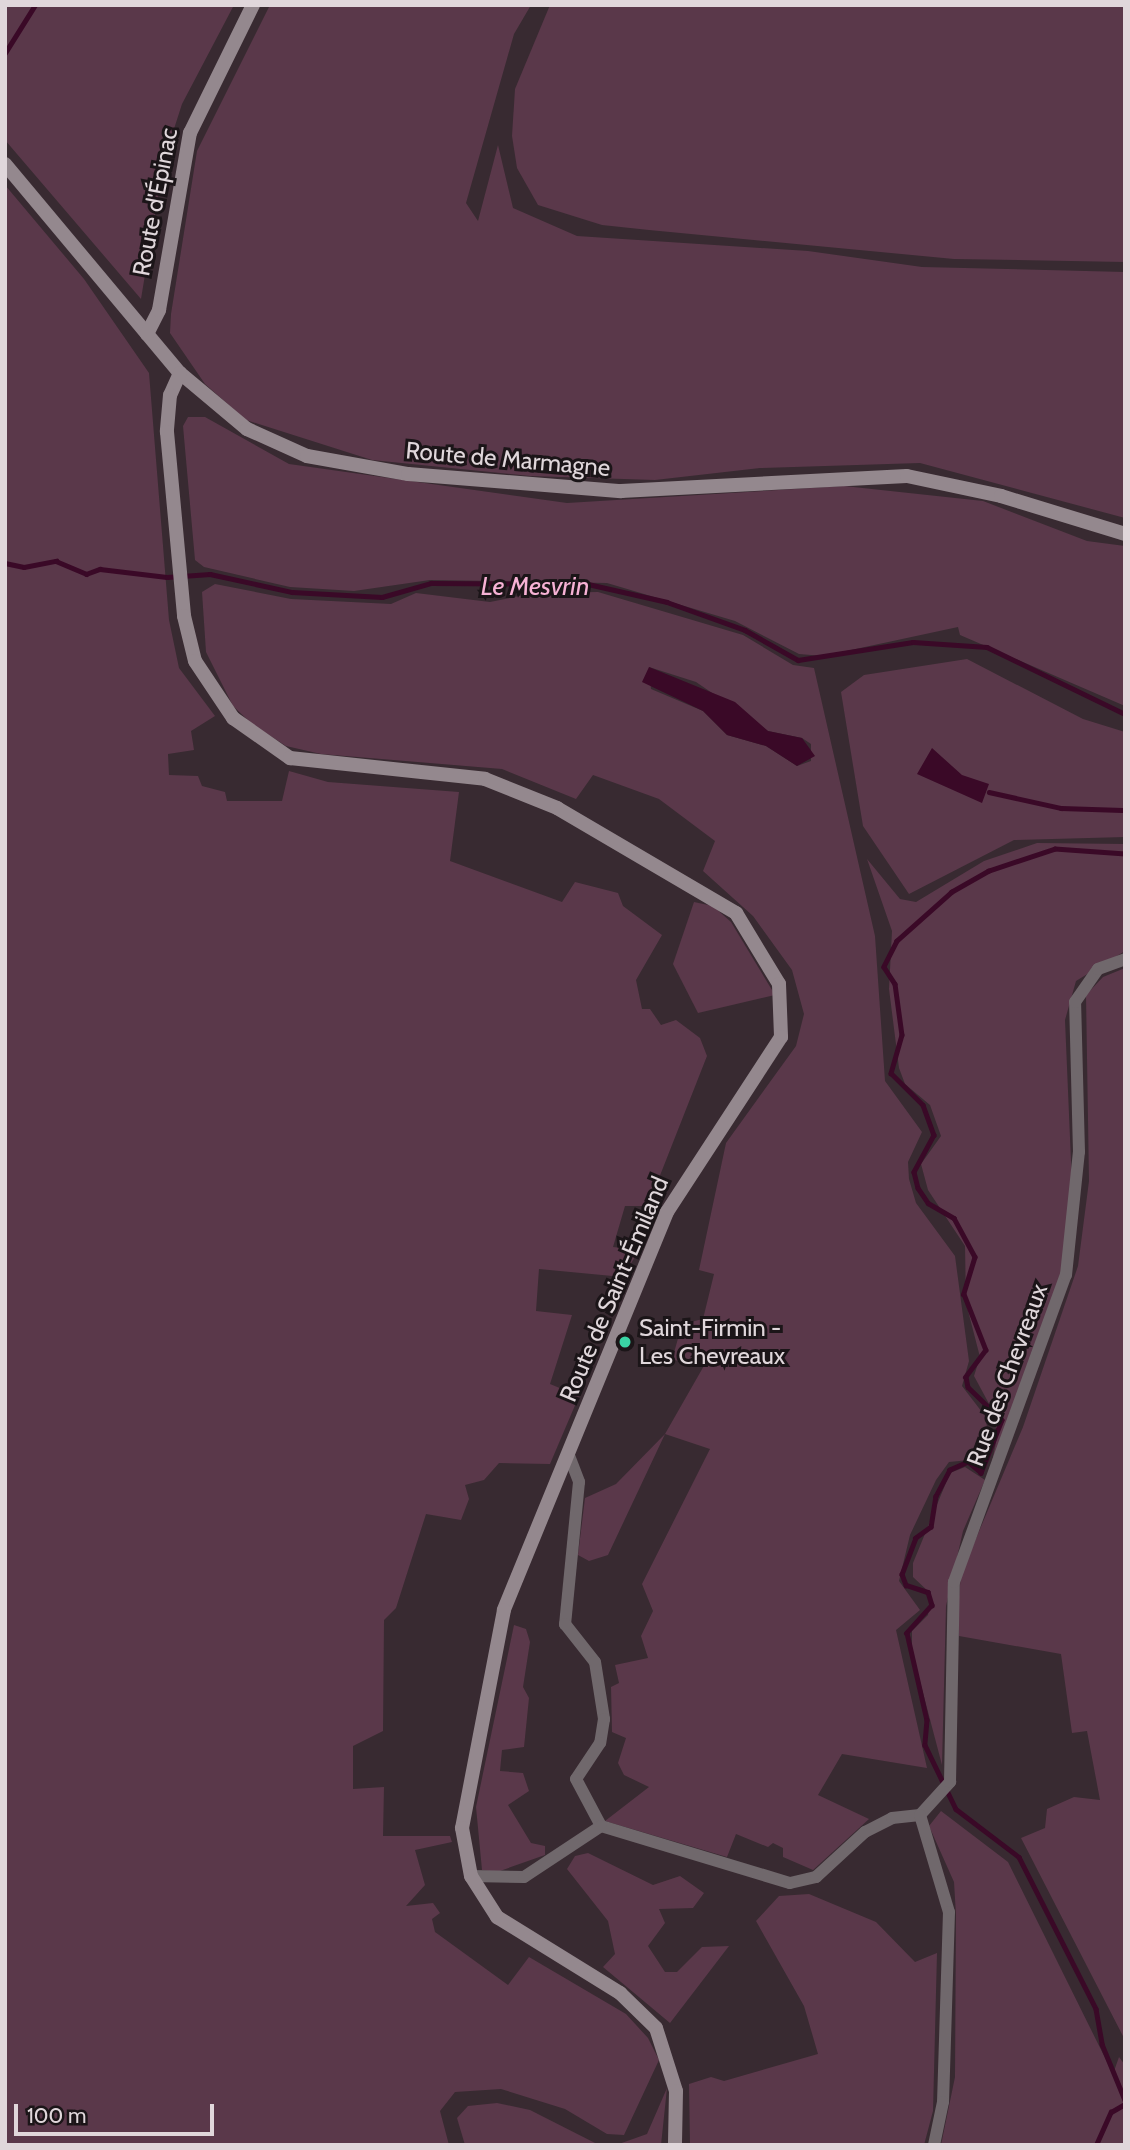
<!DOCTYPE html>
<meta charset="utf-8">
<style>
body{margin:0}
#map{position:relative;width:1130px;height:2150px;overflow:hidden;background:#382a31;font-family:Cabin,sans-serif}
div>[style]{position:absolute}
[style*='--x']{left:calc(var(--x)*1px);top:calc(var(--y)*1px);width:calc(var(--w)*1px);rotate:calc(var(--a)*1deg)}
.green>*{inset:0;background:#5a384a}
.water>*{inset:0;background:#3a0927}
.stream>*{height:4.5px;margin:-2.25px;padding:0 2.25px;transform-origin:2.25px;border-radius:2.25px;background:#3a0927}
.minor>*{height:12px;margin:-6px;padding:0 6px;transform-origin:6px;border-radius:6px;background:#70686c}
.secondary>*{height:14px;margin:-7px;padding:0 7px;transform-origin:7px;border-radius:7px;background:#94888e}
.dots>*{width:19px;height:19px;translate:-50% -50%;box-sizing:border-box;border:4px solid #1b1518;border-radius:50%}
span{translate:-50% -50%;white-space:nowrap;text-align:center;line-height:1.15;-webkit-text-stroke:6px #1b1518;paint-order:stroke}
.street-label{font-size:24px;color:#e0d7db}
.poi-label{font-size:24px;color:#e0d7db}
.left{translate:0 -50%;text-align:left}
.water-label{font-size:26px;color:#f7b2d5;font-style:italic}
.frame{position:absolute;inset:0;border:7px solid #e0d7db;pointer-events:none}
.scale{position:absolute;left:14px;top:2104px;width:200px;height:32px;box-sizing:border-box;border:4px solid #e0d7db;border-top:0;padding-left:9px;font-size:21px;line-height:24px;white-space:nowrap;color:#e0d7db;-webkit-text-stroke:5px #1b1518;paint-order:stroke}
</style>
<div id="map">
<div class="green">
<i style="clip-path:polygon(5px 5px,234px 5px,182px 104px,164px 160px,141px 299px,5px 140px)"></i>
<i style="clip-path:polygon(270px 5px,531px 5px,514px 34px,466px 203px,478px 221px,498px 145px,513px 208px,577px 236px,808px 251px,922px 267px,1125px 272px,1125px 518px,920px 463px,760px 468px,655px 480px,530px 476px,372px 460px,246px 420px,205px 384px,170px 333px,171px 314px,197px 151px)"></i>
<i style="clip-path:polygon(550px 5px,1125px 5px,1125px 262px,954px 259px,649px 230px,602px 225px,538px 205px,517px 168px,512px 136px,515px 89px)"></i>
<i style="clip-path:polygon(5px 185px,84px 279px,149px 373px,169px 620px,179px 668px,215px 716px,191px 731px,194px 750px,168px 754px,169px 775px,198px 776px,202px 786px,225px 792px,227px 801px,282px 801px,289px 771px,328px 782px,459px 792px,450px 861px,562px 902px,575px 882px,618px 893px,623px 906px,662px 935px,636px 980px,642px 1009px,650px 1009px,661px 1025px,676px 1020px,700px 1038px,707px 1056px,648px 1206px,625px 1206px,613px 1247px,639px 1250px,623px 1277px,539px 1269px,536px 1311px,572px 1315px,550px 1384px,579px 1396px,550px 1464px,499px 1463px,484px 1480px,465px 1485px,469px 1499px,461px 1520px,426px 1514px,396px 1608px,384px 1620px,383px 1731px,353px 1746px,353px 1789px,384px 1787px,383px 1836px,450px 1836px,452px 1842px,415px 1850px,425px 1885px,406px 1906px,433px 1903px,440px 1913px,432px 1919px,435px 1932px,508px 1985px,529px 1957px,626px 2014px,648px 2038px,659px 2060px,624px 2135px,607px 2134px,565px 2109px,501px 2089px,455px 2092px,440px 2111px,449px 2145px,5px 2145px)"></i>
<i style="clip-path:polygon(188px 417px,205px 417px,289px 464px,567px 503px,844px 486px,983px 501px,1087px 541px,1125px 546px,1125px 706px,960px 635px,958px 627px,823px 656px,799px 654px,735px 621px,607px 583px,430px 580px,354px 591px,290px 587px,204px 567px,195px 560px,183px 426px)"></i>
<i style="clip-path:polygon(evenodd,215px 584px,291px 599px,391px 604px,416px 593px,490px 602px,534px 593px,598px 592px,743px 635px,793px 665px,814px 668px,875px 936px,885px 1081px,922px 1132px,908px 1162px,909px 1179px,916px 1203px,955px 1256px,969px 1361px,962px 1386px,985px 1416px,988px 1432px,980px 1459px,949px 1462px,936px 1480px,910px 1535px,899px 1581px,920px 1610px,896px 1630px,927px 1768px,842px 1754px,818px 1795px,869px 1819px,813px 1870px,783px 1857px,783px 1848px,773px 1843px,768px 1847px,736px 1834px,727px 1857px,605px 1821px,649px 1787px,624px 1775px,618px 1763px,626px 1738px,612px 1732px,611px 1687px,619px 1683px,615px 1665px,648px 1658px,641px 1636px,653px 1611px,642px 1584px,710px 1449px,665px 1434px,608px 1555px,589px 1561px,578px 1555px,585px 1498px,616px 1484px,665px 1434px,705px 1364px,672px 1360px,682px 1324px,703px 1319px,714px 1274px,699px 1270px,726px 1143px,796px 1046px,804px 1014px,792px 970px,753px 916px,703px 871px,715px 841px,659px 799px,593px 775px,576px 799px,502px 769px,321px 754px,286px 746px,252px 724px,233px 706px,206px 652px,202px 592px,215px 584px,649px 667px,696px 682px,768px 731px,802px 738px,811px 744px,811px 761px,797px 766px,766px 746px,727px 735px,703px 711px,651px 689px,649px 667px)"></i>
<i style="clip-path:polygon(967px 659px,1083px 719px,1125px 732px,1125px 837px,1014px 840px,909px 894px,863px 826px,841px 692px,864px 675px)"></i>
<i style="clip-path:polygon(1037px 843px,1125px 844px,1125px 951px,1076px 981px,1065px 1020px,1072px 1185px,1061px 1280px,991px 1467px,997px 1437px,994px 1413px,974px 1376px,980px 1357px,966px 1303px,965px 1246px,928px 1190px,921px 1164px,941px 1136px,930px 1105px,905px 1084px,899px 1068px,889px 989px,892px 931px,867px 859px,900px 899px,916px 902px,984px 861px)"></i>
<i style="clip-path:polygon(694px 902px,713px 906px,731px 922px,775px 995px,698px 1013px,673px 964px)"></i>
<i style="clip-path:polygon(1125px 968px,1125px 2040px,1021px 1838px,1045px 1828px,1047px 1809px,1074px 1797px,1100px 1800px,1087px 1731px,1072px 1733px,1061px 1654px,959px 1636px,958px 1608px,961px 1574px,1023px 1427px,1078px 1266px,1089px 1181px,1086px 995px,1103px 977px)"></i>
<i style="clip-path:polygon(965px 1467px,985px 1480px,963px 1531px,946px 1606px,942px 1765px,912px 1651px,912px 1631px,928px 1615px,931px 1594px,913px 1577px,913px 1563px,950px 1473px)"></i>
<i style="clip-path:polygon(514px 1625px,526px 1629px,530px 1642px,523px 1687px,529px 1698px,524px 1747px,502px 1750px,500px 1771px,523px 1773px,529px 1791px,508px 1805px,531px 1843px,545px 1846px,545px 1855px,497px 1872px,482px 1870px,476px 1807px)"></i>
<i style="clip-path:polygon(941px 1811px,1008px 1862px,1113px 2074px,1119px 2057px,1125px 2065px,1125px 2145px,941px 2145px,955px 2077px,956px 1915px,954px 1882px,929px 1826px)"></i>
<i style="clip-path:polygon(588px 1853px,653px 1885px,680px 1876px,704px 1893px,693px 1908px,659px 1909px,665px 1923px,648px 1946px,665px 1972px,677px 1972px,702px 1947px,729px 1946px,670px 2023px,603px 1967px,615px 1954px,608px 1921px,567px 1869px,575px 1856px)"></i>
<i style="clip-path:polygon(809px 1894px,876px 1922px,915px 1962px,937px 1953px,933px 2111px,924px 2145px,690px 2145px,689px 2084px,711px 2077px,724px 2081px,818px 2054px,804px 2006px,756px 1921px,779px 1896px)"></i>
<i style="clip-path:polygon(667px 2088px,661px 2145px,616px 2145px,647px 2134px)"></i>
<i style="clip-path:polygon(497px 2103px,530px 2110px,599px 2145px,465px 2145px,457px 2118px,468px 2106px)"></i>
</div>
<div class="water">
<i style="clip-path:polygon(649px 667px,735px 702px,768px 731px,802px 738px,815px 756px,797px 766px,766px 746px,727px 735px,703px 711px,642px 682px)"></i>
<i style="clip-path:polygon(932px 748px,962px 775px,989px 784px,982px 803px,917px 774px)"></i>
</div>
<div class="stream">
<i style="--x:5;--y:53;--w:57;--a:-58"></i>
<i style="--x:5;--y:563;--w:19;--a:12"></i>
<i style="--x:24;--y:567;--w:33;--a:-11"></i>
<i style="--x:56;--y:561;--w:33;--a:23"></i>
<i style="--x:86;--y:574;--w:15;--a:-20"></i>
<i style="--x:100;--y:569;--w:67;--a:6.8"></i>
<i style="--x:167;--y:577;--w:43;--a:-4"></i>
<i style="--x:210;--y:574;--w:84;--a:12.4"></i>
<i style="--x:292;--y:592;--w:90;--a:3.2"></i>
<i style="--x:382;--y:597;--w:51;--a:-15.9"></i>
<i style="--x:431;--y:583;--w:157;--a:0.4"></i>
<i style="--x:588;--y:584;--w:81;--a:12.8"></i>
<i style="--x:667;--y:602;--w:83;--a:19.7"></i>
<i style="--x:745;--y:630;--w:61;--a:29.5"></i>
<i style="--x:798;--y:660;--w:116;--a:-8.9"></i>
<i style="--x:913;--y:642;--w:74;--a:3.9"></i>
<i style="--x:987;--y:647;--w:153;--a:25.9"></i>
<i style="--x:989;--y:792;--w:74;--a:12.5"></i>
<i style="--x:1061;--y:808;--w:61;--a:1.9"></i>
<i style="--x:1125;--y:854;--w:70;--a:-175.9"></i>
<i style="--x:1055;--y:849;--w:70;--a:161.6"></i>
<i style="--x:989;--y:871;--w:43;--a:150.4"></i>
<i style="--x:952;--y:892;--w:74;--a:138.3"></i>
<i style="--x:897;--y:941;--w:29;--a:117"></i>
<i style="--x:884;--y:967;--w:20;--a:57"></i>
<i style="--x:895;--y:984;--w:51;--a:82.2"></i>
<i style="--x:902;--y:1035;--w:40;--a:106"></i>
<i style="--x:891;--y:1073;--w:45;--a:45"></i>
<i style="--x:923;--y:1105;--w:32;--a:70"></i>
<i style="--x:934;--y:1135;--w:42;--a:118.4"></i>
<i style="--x:914;--y:1172;--w:16;--a:76"></i>
<i style="--x:918;--y:1188;--w:18;--a:56"></i>
<i style="--x:928;--y:1203;--w:30;--a:30"></i>
<i style="--x:954;--y:1218;--w:44;--a:61.7"></i>
<i style="--x:975;--y:1257;--w:39;--a:107"></i>
<i style="--x:964;--y:1294;--w:60;--a:68.6"></i>
<i style="--x:986;--y:1350;--w:34;--a:127"></i>
<i style="--x:966;--y:1377;--w:10;--a:79"></i>
<i style="--x:968;--y:1387;--w:47;--a:44.1"></i>
<i style="--x:1002;--y:1420;--w:57;--a:111.6"></i>
<i style="--x:981;--y:1473;--w:17;--a:-140"></i>
<i style="--x:968;--y:1462;--w:20;--a:156"></i>
<i style="--x:950;--y:1470;--w:30;--a:118"></i>
<i style="--x:936;--y:1496;--w:31;--a:99"></i>
<i style="--x:931;--y:1527;--w:19;--a:144"></i>
<i style="--x:916;--y:1538;--w:39;--a:111"></i>
<i style="--x:902;--y:1574;--w:12;--a:70"></i>
<i style="--x:906;--y:1585;--w:23;--a:18"></i>
<i style="--x:928;--y:1592;--w:14;--a:73"></i>
<i style="--x:932;--y:1605;--w:38;--a:132"></i>
<i style="--x:907;--y:1633;--w:89;--a:77.1"></i>
<i style="--x:927;--y:1720;--w:25;--a:95"></i>
<i style="--x:925;--y:1745;--w:71;--a:64.2"></i>
<i style="--x:956;--y:1809;--w:79;--a:37.3"></i>
<i style="--x:1019;--y:1857;--w:170;--a:63.1"></i>
<i style="--x:1096;--y:2009;--w:36;--a:80"></i>
<i style="--x:1102;--y:2044;--w:61;--a:67.7"></i>
<i style="--x:1096;--y:2145;--w:36;--a:-66"></i>
<i style="--x:1111;--y:2112;--w:16;--a:-30"></i>
</div>
<div class="minor">
<i style="--x:568;--y:1453;--w:31;--a:69"></i>
<i style="--x:579;--y:1482;--w:143;--a:95.6"></i>
<i style="--x:565;--y:1624;--w:48;--a:51.7"></i>
<i style="--x:595;--y:1662;--w:58;--a:81"></i>
<i style="--x:604;--y:1719;--w:24;--a:99"></i>
<i style="--x:600;--y:1743;--w:43;--a:123.7"></i>
<i style="--x:576;--y:1779;--w:53;--a:62"></i>
<i style="--x:601;--y:1826;--w:197;--a:16.8"></i>
<i style="--x:790;--y:1883;--w:27;--a:-13"></i>
<i style="--x:816;--y:1877;--w:67;--a:-42.6"></i>
<i style="--x:865;--y:1832;--w:30;--a:-27"></i>
<i style="--x:892;--y:1818;--w:28;--a:-6"></i>
<i style="--x:920;--y:1815;--w:45;--a:-47.7"></i>
<i style="--x:950;--y:1782;--w:200;--a:-88.9"></i>
<i style="--x:954;--y:1582;--w:327;--a:-70"></i>
<i style="--x:1066;--y:1275;--w:124;--a:-84"></i>
<i style="--x:1079;--y:1152;--w:150;--a:-91.5"></i>
<i style="--x:1075;--y:1002;--w:40;--a:-55.1"></i>
<i style="--x:1098;--y:969;--w:29;--a:-20"></i>
<i style="--x:920;--y:1815;--w:101;--a:73.4"></i>
<i style="--x:949;--y:1912;--w:190;--a:91.8"></i>
<i style="--x:943;--y:2102;--w:44;--a:101.8"></i>
<i style="--x:471;--y:1876;--w:53;--a:1.1"></i>
<i style="--x:524;--y:1877;--w:92;--a:-33.5"></i>
</div>
<div class="secondary">
<i style="--x:5;--y:164;--w:273;--a:50.1"></i>
<i style="--x:180;--y:373;--w:87;--a:39.9"></i>
<i style="--x:247;--y:429;--w:66;--a:24.2"></i>
<i style="--x:307;--y:456;--w:103;--a:10.1"></i>
<i style="--x:408;--y:474;--w:214;--a:4.6"></i>
<i style="--x:621;--y:491;--w:286;--a:-3"></i>
<i style="--x:907;--y:476;--w:96;--a:12"></i>
<i style="--x:1001;--y:496;--w:130;--a:17"></i>
<i style="--x:147;--y:334;--w:27;--a:-63"></i>
<i style="--x:159;--y:310;--w:180;--a:-80.1"></i>
<i style="--x:190;--y:133;--w:143;--a:-63.8"></i>
<i style="--x:180;--y:373;--w:24;--a:114"></i>
<i style="--x:170;--y:395;--w:37;--a:95"></i>
<i style="--x:167;--y:432;--w:185;--a:84.7"></i>
<i style="--x:184;--y:616;--w:46;--a:76.3"></i>
<i style="--x:195;--y:661;--w:69;--a:56.3"></i>
<i style="--x:233;--y:718;--w:70;--a:35.1"></i>
<i style="--x:290;--y:758;--w:196;--a:6.1"></i>
<i style="--x:485;--y:779;--w:78;--a:21.9"></i>
<i style="--x:557;--y:808;--w:208;--a:30.4"></i>
<i style="--x:736;--y:913;--w:83;--a:58.8"></i>
<i style="--x:779;--y:984;--w:53;--a:87.8"></i>
<i style="--x:781;--y:1037;--w:209;--a:123.1"></i>
<i style="--x:667;--y:1212;--w:430;--a:112.3"></i>
<i style="--x:504;--y:1610;--w:222;--a:100.9"></i>
<i style="--x:462;--y:1828;--w:49;--a:79.4"></i>
<i style="--x:471;--y:1876;--w:49;--a:57.6"></i>
<i style="--x:497;--y:1917;--w:145;--a:31.7"></i>
<i style="--x:620;--y:1993;--w:50;--a:44.2"></i>
<i style="--x:656;--y:2028;--w:66;--a:72.4"></i>
<i style="--x:676;--y:2091;--w:54;--a:91.1"></i>
</div>
<div class="dots">
<i style="left:625px;top:1342px;background:#3ad4a5"></i>
</div>
<div class="street-label">
<span style="left:155px;top:202px;rotate:-79deg">Route d'Épinac</span>
<span style="left:508px;top:459px;rotate:5deg">Route de Marmagne</span>
<span style="left:614px;top:1289px;rotate:-67deg">Route de Saint-Émiland</span>
<span style="left:1007px;top:1375px;rotate:-70deg">Rue des Chevreaux</span>
</div>
<div class="poi-label">
<span class="left" style="left:639px;top:1342px">Saint-Firmin -<br>Les Chevreaux</span>
</div>
<div class="water-label">
<span style="left:535px;top:587px">Le Mesvrin</span>
</div>
<div class="frame"></div>
<div class="scale">100 m</div>
</div>
